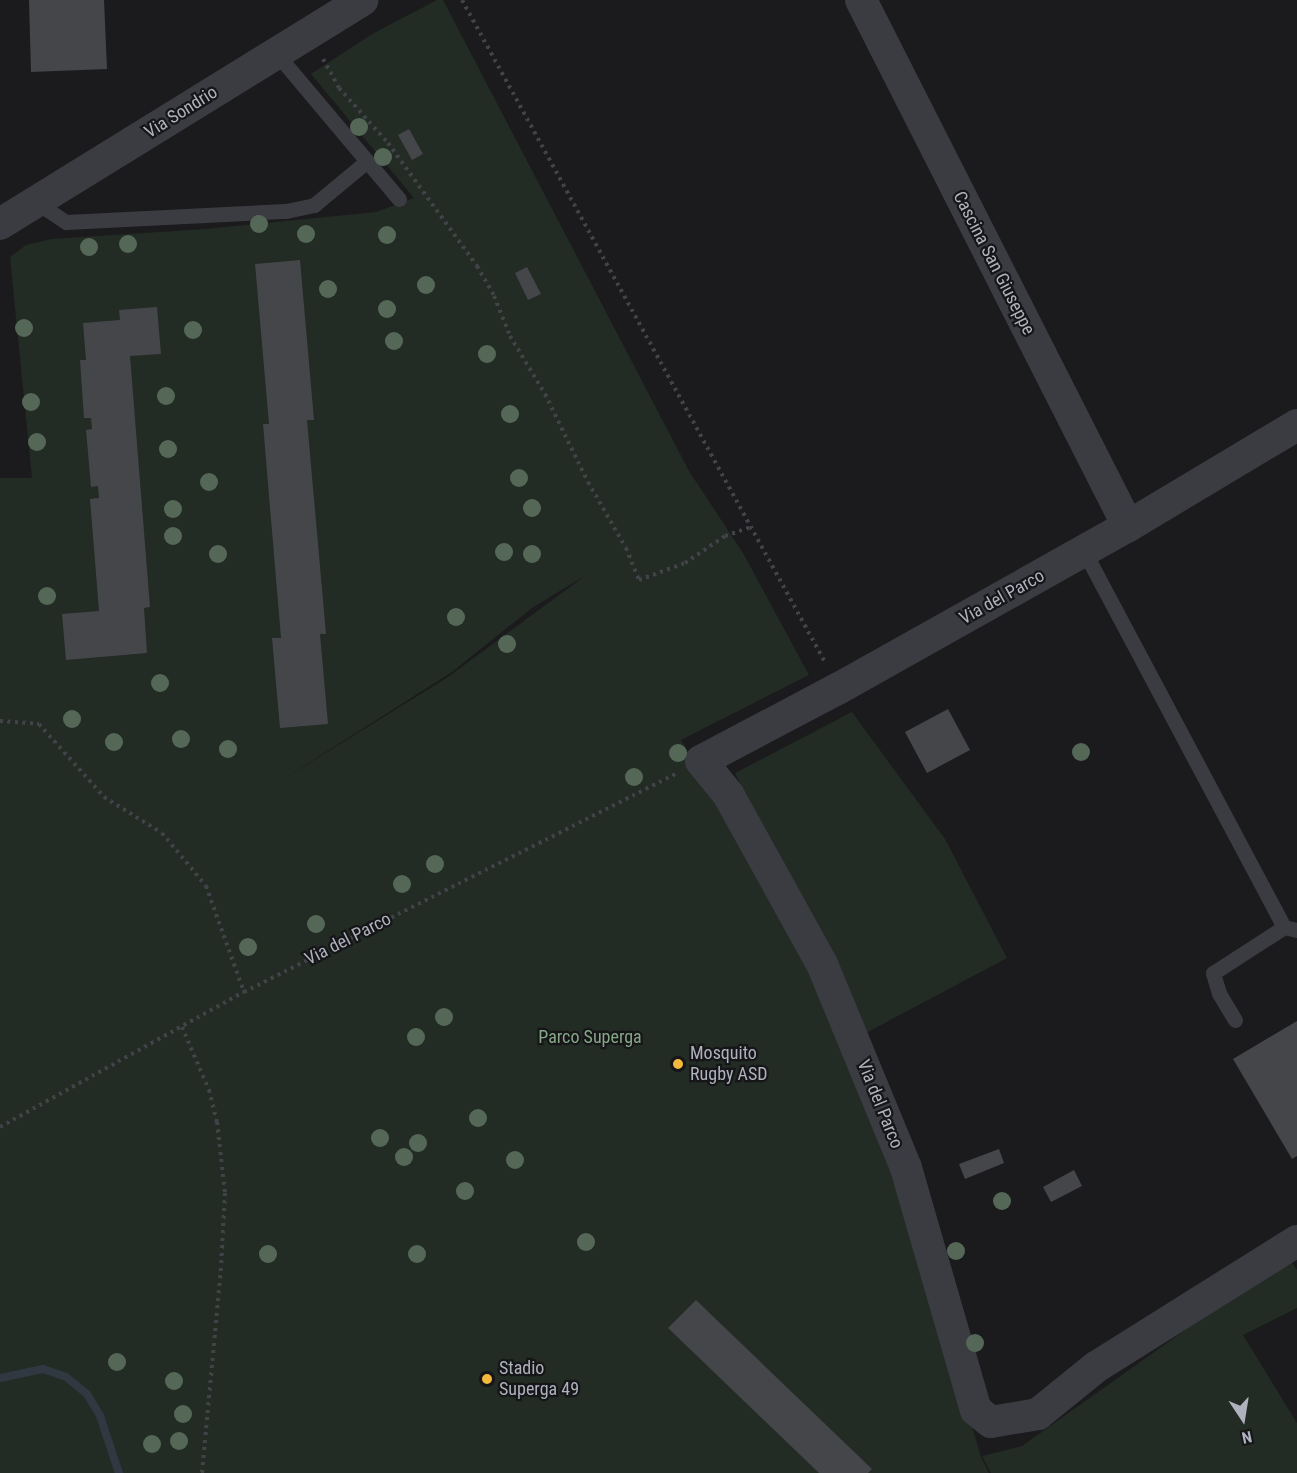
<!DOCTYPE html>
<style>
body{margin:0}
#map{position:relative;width:1297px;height:1473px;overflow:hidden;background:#1b1b1d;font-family:"Roboto Condensed",sans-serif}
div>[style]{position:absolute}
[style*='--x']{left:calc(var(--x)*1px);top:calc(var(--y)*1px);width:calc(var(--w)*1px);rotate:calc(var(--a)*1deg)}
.green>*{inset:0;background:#222b24}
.stream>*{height:8px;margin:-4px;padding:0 4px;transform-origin:4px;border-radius:4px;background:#303941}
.building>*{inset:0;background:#45464a}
.path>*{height:4px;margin-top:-2px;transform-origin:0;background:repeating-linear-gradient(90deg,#414349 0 3px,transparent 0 7.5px)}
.lane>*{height:15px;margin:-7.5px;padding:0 7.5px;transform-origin:7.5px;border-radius:7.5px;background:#3b3c42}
.street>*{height:32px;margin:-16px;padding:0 16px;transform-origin:16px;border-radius:16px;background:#3b3c42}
.trees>*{width:18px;height:18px;margin:-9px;border-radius:50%;background:#556857}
.dots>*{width:16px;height:16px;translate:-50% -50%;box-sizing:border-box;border:3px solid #161518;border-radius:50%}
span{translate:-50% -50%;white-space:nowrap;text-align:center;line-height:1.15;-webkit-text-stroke:4.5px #161518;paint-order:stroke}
.street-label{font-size:18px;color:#adb2bc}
.park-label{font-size:18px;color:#85a787}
.poi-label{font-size:18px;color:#adb2bc}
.left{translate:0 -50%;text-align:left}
.north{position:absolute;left:1213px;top:1389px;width:60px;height:60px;-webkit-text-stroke:4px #161518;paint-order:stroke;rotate:168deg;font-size:16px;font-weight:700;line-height:24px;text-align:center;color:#adb2bc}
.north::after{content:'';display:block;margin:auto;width:21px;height:27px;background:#adb2bc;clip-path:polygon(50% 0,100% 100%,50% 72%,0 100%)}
</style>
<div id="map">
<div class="green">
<i style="clip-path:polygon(evenodd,437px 0,443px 0,689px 471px,743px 553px,809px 675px,681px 740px,733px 827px,811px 969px,901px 1187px,981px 1457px,989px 1473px,0 1473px,0 478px,32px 478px,10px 257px,26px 245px,51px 239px,205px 229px,376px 212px,414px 198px,311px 74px,372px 34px,437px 0,586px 575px,448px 677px,282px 780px,452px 672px,532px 608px,586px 575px)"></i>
<i style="clip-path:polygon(852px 712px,945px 839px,1007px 958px,866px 1033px,854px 1005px,735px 773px)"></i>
<i style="clip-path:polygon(1288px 1257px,1297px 1270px,1297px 1308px,1243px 1335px,1297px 1423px,1297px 1473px,991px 1473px,982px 1456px,1022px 1446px)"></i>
</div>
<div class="stream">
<i style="--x:0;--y:1378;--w:44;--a:-11.8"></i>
<i style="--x:43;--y:1369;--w:24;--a:19"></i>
<i style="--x:66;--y:1377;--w:27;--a:39"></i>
<i style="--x:87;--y:1394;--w:26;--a:59"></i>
<i style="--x:100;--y:1416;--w:60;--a:71.6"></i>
</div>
<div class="building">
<i style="clip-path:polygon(29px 0,104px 0,107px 69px,31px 72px)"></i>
<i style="clip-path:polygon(409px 129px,423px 154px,412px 160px,398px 135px)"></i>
<i style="clip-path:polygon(300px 260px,314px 420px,307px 420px,326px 634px,320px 634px,328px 724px,280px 728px,272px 638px,281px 638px,263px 424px,269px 424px,255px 264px)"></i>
<i style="clip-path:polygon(527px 267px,541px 294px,528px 300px,515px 273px)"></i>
<i style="clip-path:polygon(157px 307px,161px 354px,130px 356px,150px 607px,144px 608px,147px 653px,66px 660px,62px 614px,99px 611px,90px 499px,99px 498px,98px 486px,91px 487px,86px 430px,92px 429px,91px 418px,84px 418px,80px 360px,86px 360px,83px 323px,120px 320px,119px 310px)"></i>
<i style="clip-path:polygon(948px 709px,970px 750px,927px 773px,905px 732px)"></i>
<i style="clip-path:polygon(1297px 1021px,1297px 1156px,1292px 1159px,1233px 1059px)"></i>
<i style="clip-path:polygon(999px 1149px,1004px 1163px,965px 1179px,959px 1164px)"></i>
<i style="clip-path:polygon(1074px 1170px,1082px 1186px,1051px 1202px,1043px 1187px)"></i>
<i style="clip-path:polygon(696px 1300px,872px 1469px,868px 1473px,819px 1473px,668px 1328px)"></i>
</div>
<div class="path">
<i style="--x:462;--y:0;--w:757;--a:61.27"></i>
<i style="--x:323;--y:59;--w:33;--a:61"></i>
<i style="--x:339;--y:88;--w:74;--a:48.3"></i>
<i style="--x:388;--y:143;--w:152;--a:54.1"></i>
<i style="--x:477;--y:266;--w:34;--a:60"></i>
<i style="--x:494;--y:296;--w:43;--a:68.2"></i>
<i style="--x:510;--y:336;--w:68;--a:58.9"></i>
<i style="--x:545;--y:394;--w:98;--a:64"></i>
<i style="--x:588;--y:482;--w:76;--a:60.1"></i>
<i style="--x:626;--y:548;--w:35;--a:68"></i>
<i style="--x:639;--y:580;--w:49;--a:-20.3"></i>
<i style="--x:685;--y:563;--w:48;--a:-34"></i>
<i style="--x:725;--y:536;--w:28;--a:-19"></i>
<i style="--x:0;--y:721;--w:39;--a:4"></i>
<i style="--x:39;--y:724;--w:98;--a:48.3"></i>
<i style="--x:104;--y:797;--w:68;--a:31.8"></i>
<i style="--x:162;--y:833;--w:69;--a:50.3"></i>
<i style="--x:206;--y:886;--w:113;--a:70.3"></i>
<i style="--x:182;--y:1027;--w:69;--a:66.8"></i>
<i style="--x:209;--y:1090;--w:33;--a:76"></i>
<i style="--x:217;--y:1122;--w:71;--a:83.6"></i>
<i style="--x:225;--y:1193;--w:75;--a:93.1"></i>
<i style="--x:221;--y:1268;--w:206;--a:95.3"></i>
<i style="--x:0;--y:1127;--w:279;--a:-29"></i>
<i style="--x:244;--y:992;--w:485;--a:-26.8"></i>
</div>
<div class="lane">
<i style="--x:276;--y:53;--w:191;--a:49.9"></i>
<i style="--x:36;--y:202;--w:36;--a:34"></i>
<i style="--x:66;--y:222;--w:220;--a:-2.9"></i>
<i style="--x:286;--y:211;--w:29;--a:-12"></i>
<i style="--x:314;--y:205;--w:69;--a:-39.7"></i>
<i style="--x:1084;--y:551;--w:426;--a:62"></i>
<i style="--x:1284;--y:927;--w:13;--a:13"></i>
<i style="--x:1235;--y:1020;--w:31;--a:-121"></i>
<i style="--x:1219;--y:993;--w:21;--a:-107"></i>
<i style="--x:1213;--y:973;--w:85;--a:-32.9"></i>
</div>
<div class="street">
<i style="--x:861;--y:0;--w:590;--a:63.09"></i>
<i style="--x:0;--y:224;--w:426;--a:-31.7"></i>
<i style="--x:1297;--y:425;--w:197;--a:149.1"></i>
<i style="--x:1128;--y:526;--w:331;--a:150.7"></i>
<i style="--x:839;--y:688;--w:156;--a:152.1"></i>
<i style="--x:701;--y:761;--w:43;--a:50.7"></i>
<i style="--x:728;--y:794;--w:194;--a:61.1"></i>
<i style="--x:822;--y:964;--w:221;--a:67.6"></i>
<i style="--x:906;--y:1168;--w:252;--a:73.9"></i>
<i style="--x:976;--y:1410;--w:19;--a:39"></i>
<i style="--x:991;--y:1422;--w:48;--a:-9.7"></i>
<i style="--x:1038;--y:1414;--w:75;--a:-39"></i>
<i style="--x:1096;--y:1367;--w:237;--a:-32.1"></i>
</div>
<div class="trees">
<i style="left:359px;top:127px"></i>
<i style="left:383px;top:157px"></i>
<i style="left:259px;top:224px"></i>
<i style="left:306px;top:234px"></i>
<i style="left:387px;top:235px"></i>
<i style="left:128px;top:244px"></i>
<i style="left:89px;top:247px"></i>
<i style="left:426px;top:285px"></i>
<i style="left:328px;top:289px"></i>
<i style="left:387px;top:309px"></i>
<i style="left:24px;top:328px"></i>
<i style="left:193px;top:330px"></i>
<i style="left:394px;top:341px"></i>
<i style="left:487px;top:354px"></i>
<i style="left:166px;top:396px"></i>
<i style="left:31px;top:402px"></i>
<i style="left:510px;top:414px"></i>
<i style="left:37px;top:442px"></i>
<i style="left:168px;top:449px"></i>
<i style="left:519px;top:478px"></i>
<i style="left:209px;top:482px"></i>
<i style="left:532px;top:508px"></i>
<i style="left:173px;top:509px"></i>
<i style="left:173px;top:536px"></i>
<i style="left:504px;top:552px"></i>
<i style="left:218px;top:554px"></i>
<i style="left:532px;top:554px"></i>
<i style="left:47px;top:596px"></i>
<i style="left:456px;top:617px"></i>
<i style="left:507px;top:644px"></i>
<i style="left:160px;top:683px"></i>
<i style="left:72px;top:719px"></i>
<i style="left:181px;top:739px"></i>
<i style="left:114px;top:742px"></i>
<i style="left:228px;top:749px"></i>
<i style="left:1081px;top:752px"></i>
<i style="left:678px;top:753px"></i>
<i style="left:634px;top:777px"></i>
<i style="left:435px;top:864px"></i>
<i style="left:402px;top:884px"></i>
<i style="left:316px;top:924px"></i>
<i style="left:248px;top:947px"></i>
<i style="left:444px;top:1017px"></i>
<i style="left:416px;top:1037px"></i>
<i style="left:478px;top:1118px"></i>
<i style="left:380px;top:1138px"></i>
<i style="left:418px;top:1143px"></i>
<i style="left:404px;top:1157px"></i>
<i style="left:515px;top:1160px"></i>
<i style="left:465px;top:1191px"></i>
<i style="left:1002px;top:1201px"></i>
<i style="left:586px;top:1242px"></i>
<i style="left:956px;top:1251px"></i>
<i style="left:268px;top:1254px"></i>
<i style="left:417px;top:1254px"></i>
<i style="left:975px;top:1343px"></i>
<i style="left:117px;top:1362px"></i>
<i style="left:174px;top:1381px"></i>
<i style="left:183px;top:1414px"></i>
<i style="left:179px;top:1441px"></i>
<i style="left:152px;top:1444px"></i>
</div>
<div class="dots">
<i style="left:678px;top:1064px;background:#f2b93d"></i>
<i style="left:487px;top:1379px;background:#f2b93d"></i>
</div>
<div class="street-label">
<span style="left:181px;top:112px;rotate:-32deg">Via Sondrio</span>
<span style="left:994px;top:263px;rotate:63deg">Cascina San Giuseppe</span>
<span style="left:1002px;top:597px;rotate:-29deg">Via del Parco</span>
<span style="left:348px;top:939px;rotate:-27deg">Via del Parco</span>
<span style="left:880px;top:1104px;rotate:68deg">Via del Parco</span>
</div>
<div class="park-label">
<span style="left:590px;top:1037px">Parco Superga</span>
</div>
<div class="poi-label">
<span class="left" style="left:690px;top:1064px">Mosquito<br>Rugby ASD</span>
<span class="left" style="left:499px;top:1379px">Stadio<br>Superga 49</span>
</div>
<div class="north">N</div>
</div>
